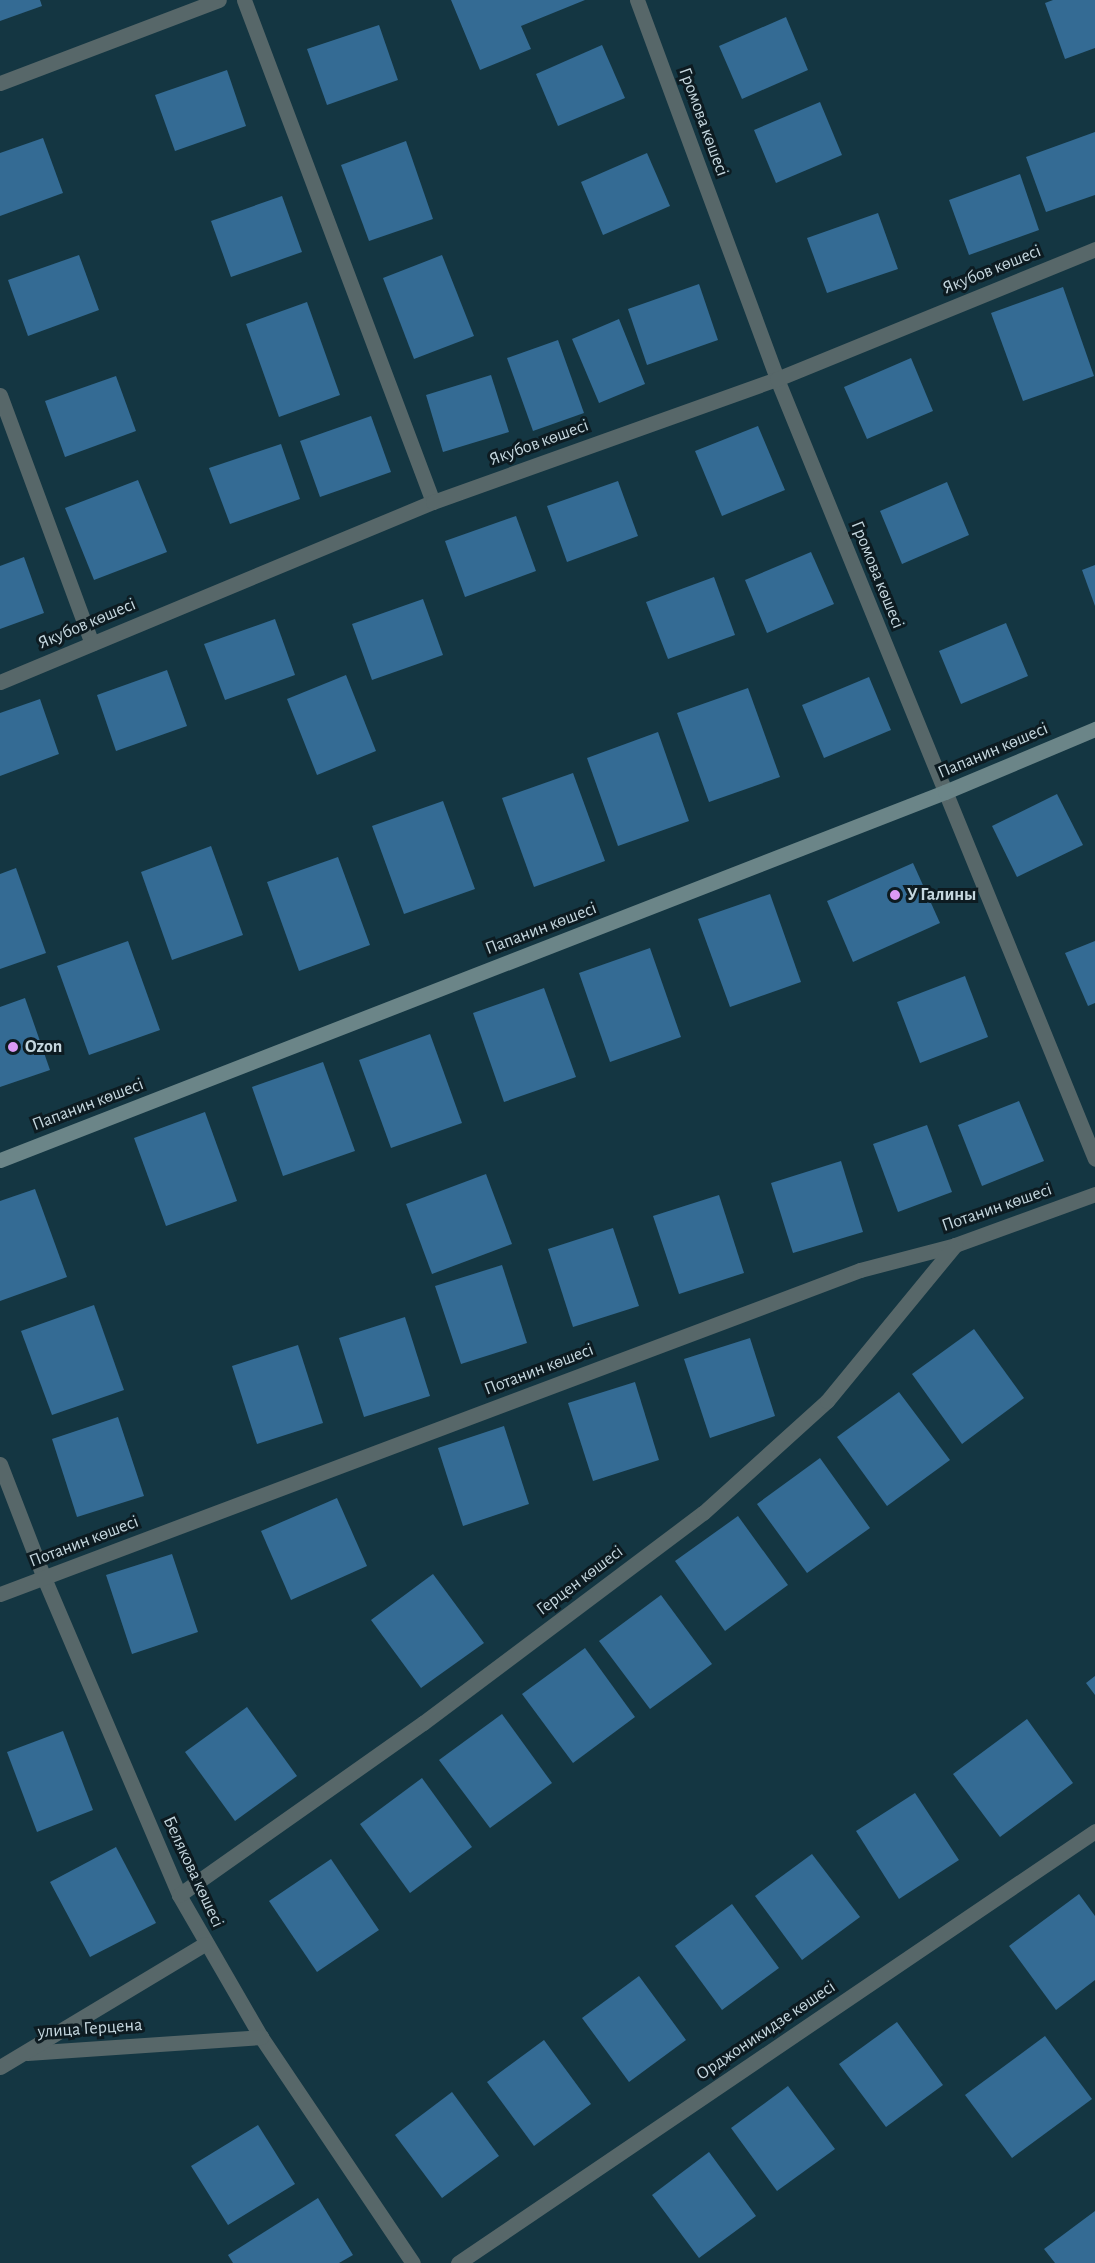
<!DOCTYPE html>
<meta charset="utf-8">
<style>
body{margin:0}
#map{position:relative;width:1095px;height:2263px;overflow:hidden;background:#143642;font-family:"Alegreya Sans",sans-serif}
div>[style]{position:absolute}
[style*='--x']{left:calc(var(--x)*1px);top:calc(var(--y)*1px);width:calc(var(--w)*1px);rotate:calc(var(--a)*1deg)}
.building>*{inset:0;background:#346b94}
.street>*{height:15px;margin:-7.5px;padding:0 7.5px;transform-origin:7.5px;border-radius:7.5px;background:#576769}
.secondary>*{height:15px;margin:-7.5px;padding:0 7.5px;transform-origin:7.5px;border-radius:7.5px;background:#6b8588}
.dots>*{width:16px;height:16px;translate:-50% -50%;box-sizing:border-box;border:3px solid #0d1b21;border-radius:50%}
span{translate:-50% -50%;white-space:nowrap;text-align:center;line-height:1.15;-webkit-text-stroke:6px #0d1b21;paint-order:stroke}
.street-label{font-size:18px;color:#c5d7df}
.poi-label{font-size:18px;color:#c5d7df;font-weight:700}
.left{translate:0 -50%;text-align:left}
</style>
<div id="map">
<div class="building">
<i style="clip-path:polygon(0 0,40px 0,42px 6px,0 21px)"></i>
<i style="clip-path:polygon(451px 0,585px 0,521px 26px,531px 49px,480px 70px)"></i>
<i style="clip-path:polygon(1053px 0,1095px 0,1095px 48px,1065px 59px,1045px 3px)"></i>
<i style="clip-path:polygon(786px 17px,808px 70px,742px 99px,719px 46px)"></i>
<i style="clip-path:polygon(379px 25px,398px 80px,327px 105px,307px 49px)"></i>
<i style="clip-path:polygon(602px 45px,625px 98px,558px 126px,536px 74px)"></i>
<i style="clip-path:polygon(227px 70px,246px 126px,175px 151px,155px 95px)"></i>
<i style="clip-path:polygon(820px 102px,842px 155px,776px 183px,754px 130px)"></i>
<i style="clip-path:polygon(1095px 132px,1095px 195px,1046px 212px,1026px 157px)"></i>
<i style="clip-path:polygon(43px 138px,63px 193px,0 216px,0 153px)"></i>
<i style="clip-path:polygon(406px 141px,433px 219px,369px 241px,341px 165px)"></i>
<i style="clip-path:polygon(647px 153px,670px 206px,603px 235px,581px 182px)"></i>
<i style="clip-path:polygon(1020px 174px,1039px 230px,969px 255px,949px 200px)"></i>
<i style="clip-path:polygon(282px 196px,302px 252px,231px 277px,211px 221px)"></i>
<i style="clip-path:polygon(878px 213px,898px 269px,827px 293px,807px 238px)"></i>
<i style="clip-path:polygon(79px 255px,99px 310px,28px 336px,8px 280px)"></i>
<i style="clip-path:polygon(442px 255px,474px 336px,414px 359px,383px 278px)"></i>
<i style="clip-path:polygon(699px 284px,718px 340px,647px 365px,628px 309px)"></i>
<i style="clip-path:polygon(1063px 287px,1094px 376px,1023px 401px,991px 313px)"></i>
<i style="clip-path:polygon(307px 302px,340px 395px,279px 417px,246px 324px)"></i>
<i style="clip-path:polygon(619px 319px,645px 384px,599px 403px,572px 339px)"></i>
<i style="clip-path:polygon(558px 340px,584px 413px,533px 431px,507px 358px)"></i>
<i style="clip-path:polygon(911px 358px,933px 411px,867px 439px,844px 387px)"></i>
<i style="clip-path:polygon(491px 375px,509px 432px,443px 452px,426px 395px)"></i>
<i style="clip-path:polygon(116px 376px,136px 431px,65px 457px,45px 401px)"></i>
<i style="clip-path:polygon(371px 416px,391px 472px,320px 497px,300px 441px)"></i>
<i style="clip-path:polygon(758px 426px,785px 490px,722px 516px,695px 451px)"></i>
<i style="clip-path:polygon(281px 444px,300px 499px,230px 524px,209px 468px)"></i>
<i style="clip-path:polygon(138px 480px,167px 552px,94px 580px,65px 508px)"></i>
<i style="clip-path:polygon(618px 481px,638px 536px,567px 562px,547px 506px)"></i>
<i style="clip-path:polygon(947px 482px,969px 535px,902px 564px,880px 511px)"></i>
<i style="clip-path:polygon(516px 516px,536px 571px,465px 597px,445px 541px)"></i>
<i style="clip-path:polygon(811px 552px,834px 604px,767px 633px,745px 580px)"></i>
<i style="clip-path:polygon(24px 557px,44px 613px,0 629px,0 566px)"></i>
<i style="clip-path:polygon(1095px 565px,1095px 606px,1082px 570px)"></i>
<i style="clip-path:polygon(714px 577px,735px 635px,668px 659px,646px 602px)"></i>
<i style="clip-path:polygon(423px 599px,443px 655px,372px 680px,352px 624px)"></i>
<i style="clip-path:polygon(275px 619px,295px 675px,225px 700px,204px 644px)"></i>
<i style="clip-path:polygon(1006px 623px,1028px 676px,961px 704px,939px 651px)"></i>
<i style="clip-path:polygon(167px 670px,187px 726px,116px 751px,97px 695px)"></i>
<i style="clip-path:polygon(346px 675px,376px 751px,317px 775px,287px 699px)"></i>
<i style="clip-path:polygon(869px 677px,891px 730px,824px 758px,802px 705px)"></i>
<i style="clip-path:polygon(748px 688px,780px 777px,709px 802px,677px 713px)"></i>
<i style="clip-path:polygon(40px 699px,59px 754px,0 776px,0 713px)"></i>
<i style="clip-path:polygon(658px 732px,689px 821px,618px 846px,587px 758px)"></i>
<i style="clip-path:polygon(573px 773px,605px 861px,534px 887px,502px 798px)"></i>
<i style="clip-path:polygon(1057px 794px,1083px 845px,1017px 877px,992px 826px)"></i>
<i style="clip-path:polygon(443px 801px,475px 889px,404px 914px,372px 826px)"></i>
<i style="clip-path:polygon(211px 846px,243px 935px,172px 960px,141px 872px)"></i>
<i style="clip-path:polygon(338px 857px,370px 945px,299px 971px,267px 882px)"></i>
<i style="clip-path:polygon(913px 863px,940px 923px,853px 962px,827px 901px)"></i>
<i style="clip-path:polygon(16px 868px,46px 953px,0 969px,0 874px)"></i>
<i style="clip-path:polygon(770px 894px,801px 982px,730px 1007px,698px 919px)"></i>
<i style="clip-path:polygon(128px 941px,160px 1030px,89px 1055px,57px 966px)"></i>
<i style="clip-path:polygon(1095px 941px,1095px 1003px,1088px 1006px,1065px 953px)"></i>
<i style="clip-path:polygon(650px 948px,681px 1037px,610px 1062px,579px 973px)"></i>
<i style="clip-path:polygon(965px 976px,988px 1037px,920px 1063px,897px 1002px)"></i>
<i style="clip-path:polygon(544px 988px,576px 1077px,504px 1102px,473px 1013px)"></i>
<i style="clip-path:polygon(25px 998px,50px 1070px,0 1087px,0 1007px)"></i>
<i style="clip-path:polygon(430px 1034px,462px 1123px,391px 1148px,359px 1060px)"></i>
<i style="clip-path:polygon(323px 1062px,355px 1151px,283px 1176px,252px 1087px)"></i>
<i style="clip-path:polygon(1019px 1101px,1044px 1161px,982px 1186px,958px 1125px)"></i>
<i style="clip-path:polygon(205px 1112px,237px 1201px,166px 1226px,134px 1138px)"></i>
<i style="clip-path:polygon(927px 1125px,952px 1192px,898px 1212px,873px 1144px)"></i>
<i style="clip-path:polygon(841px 1161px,863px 1232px,793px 1253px,771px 1183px)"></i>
<i style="clip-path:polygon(486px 1174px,512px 1244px,432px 1274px,406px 1204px)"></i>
<i style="clip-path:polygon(35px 1189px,67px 1277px,0 1301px,0 1201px)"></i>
<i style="clip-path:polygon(719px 1195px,744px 1273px,679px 1294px,653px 1216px)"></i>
<i style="clip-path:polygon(613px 1228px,639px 1306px,573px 1327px,548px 1249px)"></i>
<i style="clip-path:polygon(502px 1265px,527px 1343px,461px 1364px,435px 1286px)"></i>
<i style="clip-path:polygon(94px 1305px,124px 1390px,52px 1415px,21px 1331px)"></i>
<i style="clip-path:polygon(405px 1317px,430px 1396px,364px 1417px,339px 1338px)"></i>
<i style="clip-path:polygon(974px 1329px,1024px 1398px,962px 1444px,912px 1374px)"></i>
<i style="clip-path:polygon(750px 1338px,775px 1416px,710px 1438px,684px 1359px)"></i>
<i style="clip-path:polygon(298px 1345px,323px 1423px,257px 1444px,232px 1366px)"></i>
<i style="clip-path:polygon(635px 1382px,659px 1460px,593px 1481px,568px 1403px)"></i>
<i style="clip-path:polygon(899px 1392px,950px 1460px,887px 1506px,837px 1437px)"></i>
<i style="clip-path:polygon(118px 1417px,144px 1496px,77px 1517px,52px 1439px)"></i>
<i style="clip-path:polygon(504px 1426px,529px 1504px,463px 1526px,438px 1448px)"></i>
<i style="clip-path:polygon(820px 1458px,870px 1528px,807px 1573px,757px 1504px)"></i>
<i style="clip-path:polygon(337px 1498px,367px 1566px,291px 1600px,261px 1531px)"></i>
<i style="clip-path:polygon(738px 1516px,788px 1585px,725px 1631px,675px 1561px)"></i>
<i style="clip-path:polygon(172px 1554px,198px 1632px,132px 1654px,106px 1575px)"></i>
<i style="clip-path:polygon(433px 1574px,484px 1643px,421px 1688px,371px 1620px)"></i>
<i style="clip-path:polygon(661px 1595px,712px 1664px,650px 1709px,599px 1641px)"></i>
<i style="clip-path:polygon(585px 1648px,635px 1717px,573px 1763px,522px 1694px)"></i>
<i style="clip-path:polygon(1095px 1676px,1095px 1695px,1086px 1683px)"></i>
<i style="clip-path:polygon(247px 1707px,297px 1776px,235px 1821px,185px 1752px)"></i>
<i style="clip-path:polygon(502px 1714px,552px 1783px,490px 1828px,439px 1760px)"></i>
<i style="clip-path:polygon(1027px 1719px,1073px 1783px,1000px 1837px,953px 1774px)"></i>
<i style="clip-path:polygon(63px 1731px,93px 1810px,37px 1832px,7px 1752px)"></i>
<i style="clip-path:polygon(422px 1778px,472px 1847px,410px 1893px,360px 1824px)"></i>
<i style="clip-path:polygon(915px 1793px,959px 1860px,899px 1899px,856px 1831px)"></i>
<i style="clip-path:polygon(116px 1847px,156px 1923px,90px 1957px,50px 1882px)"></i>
<i style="clip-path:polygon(812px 1854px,860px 1917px,802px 1960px,755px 1896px)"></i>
<i style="clip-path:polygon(331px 1859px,379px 1930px,317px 1972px,269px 1901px)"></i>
<i style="clip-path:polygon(1079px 1894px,1095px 1916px,1095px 1980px,1056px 2010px,1009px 1946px)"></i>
<i style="clip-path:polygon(732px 1904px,779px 1968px,722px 2010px,675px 1946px)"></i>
<i style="clip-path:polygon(639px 1976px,686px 2040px,629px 2082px,582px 2018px)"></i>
<i style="clip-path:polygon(897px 2022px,943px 2085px,886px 2127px,839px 2064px)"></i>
<i style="clip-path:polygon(1045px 2036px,1092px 2099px,1012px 2158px,965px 2095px)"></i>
<i style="clip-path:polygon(544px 2040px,591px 2104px,534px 2146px,487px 2082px)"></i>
<i style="clip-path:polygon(788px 2086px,835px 2149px,777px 2191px,731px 2128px)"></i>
<i style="clip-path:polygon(452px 2092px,499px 2156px,442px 2198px,395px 2135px)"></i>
<i style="clip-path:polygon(258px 2125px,295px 2184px,228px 2225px,191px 2166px)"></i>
<i style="clip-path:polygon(709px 2152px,756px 2216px,699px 2258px,652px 2195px)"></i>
<i style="clip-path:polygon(318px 2198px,353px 2255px,339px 2263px,233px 2263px,228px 2255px)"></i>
<i style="clip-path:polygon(1095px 2211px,1095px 2263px,1055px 2263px,1044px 2249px)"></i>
</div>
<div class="street">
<i style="--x:244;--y:0;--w:536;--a:69.37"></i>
<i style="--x:637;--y:0;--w:404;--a:69.7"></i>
<i style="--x:777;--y:379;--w:842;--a:67.82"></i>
<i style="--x:0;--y:83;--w:234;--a:-20.8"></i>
<i style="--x:0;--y:395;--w:265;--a:69.7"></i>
<i style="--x:0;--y:682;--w:469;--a:-22.6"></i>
<i style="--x:433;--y:502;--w:365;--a:-19.7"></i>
<i style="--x:777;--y:379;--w:344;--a:-22.2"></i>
<i style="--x:0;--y:1464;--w:122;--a:68.9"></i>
<i style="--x:44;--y:1578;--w:345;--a:66.9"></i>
<i style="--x:179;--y:1895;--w:164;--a:60"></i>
<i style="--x:261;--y:2037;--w:272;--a:56.1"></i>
<i style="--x:0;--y:1594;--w:919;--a:-20.64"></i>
<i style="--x:860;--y:1270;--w:98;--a:-14.7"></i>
<i style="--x:955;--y:1245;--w:149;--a:-20"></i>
<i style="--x:179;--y:1895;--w:299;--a:-35.2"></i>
<i style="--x:423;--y:1723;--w:350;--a:-36.9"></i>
<i style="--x:703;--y:1513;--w:167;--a:-42.1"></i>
<i style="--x:827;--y:1401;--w:202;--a:-50.6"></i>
<i style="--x:27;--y:2053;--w:235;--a:-3.9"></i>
<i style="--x:0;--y:2067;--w:239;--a:-31"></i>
<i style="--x:458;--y:2263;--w:770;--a:-34.14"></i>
</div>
<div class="secondary">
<i style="--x:0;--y:1160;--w:1014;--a:-21.28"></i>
<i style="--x:945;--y:792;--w:163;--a:-22.8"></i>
</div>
<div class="dots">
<i style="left:895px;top:895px;background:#db99f5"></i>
<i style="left:13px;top:1047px;background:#db99f5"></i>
</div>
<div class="street-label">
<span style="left:703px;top:122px;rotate:70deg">Громова көшесі</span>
<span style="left:992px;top:270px;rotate:-22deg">Якубов көшесі</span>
<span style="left:539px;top:443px;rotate:-20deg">Якубов көшесі</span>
<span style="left:877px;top:575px;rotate:68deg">Громова көшесі</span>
<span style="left:87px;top:624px;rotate:-23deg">Якубов көшесі</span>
<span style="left:993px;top:751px;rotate:-23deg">Папанин көшесі</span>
<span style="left:541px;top:929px;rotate:-21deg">Папанин көшесі</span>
<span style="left:88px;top:1105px;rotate:-21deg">Папанин көшесі</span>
<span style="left:997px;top:1208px;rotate:-19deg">Потанин көшесі</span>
<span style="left:539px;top:1370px;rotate:-21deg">Потанин көшесі</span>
<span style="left:84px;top:1542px;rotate:-21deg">Потанин көшесі</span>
<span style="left:580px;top:1581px;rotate:-37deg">Герцен көшесі</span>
<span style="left:193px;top:1872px;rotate:65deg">Белякова көшесі</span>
<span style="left:90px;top:2029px;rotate:-4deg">улица Герцена</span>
<span style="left:766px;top:2031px;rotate:-34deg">Орджоникидзе көшесі</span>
</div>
<div class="poi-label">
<span class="left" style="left:907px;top:895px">У Галины</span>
<span class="left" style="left:25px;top:1047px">Ozon</span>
</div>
</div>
